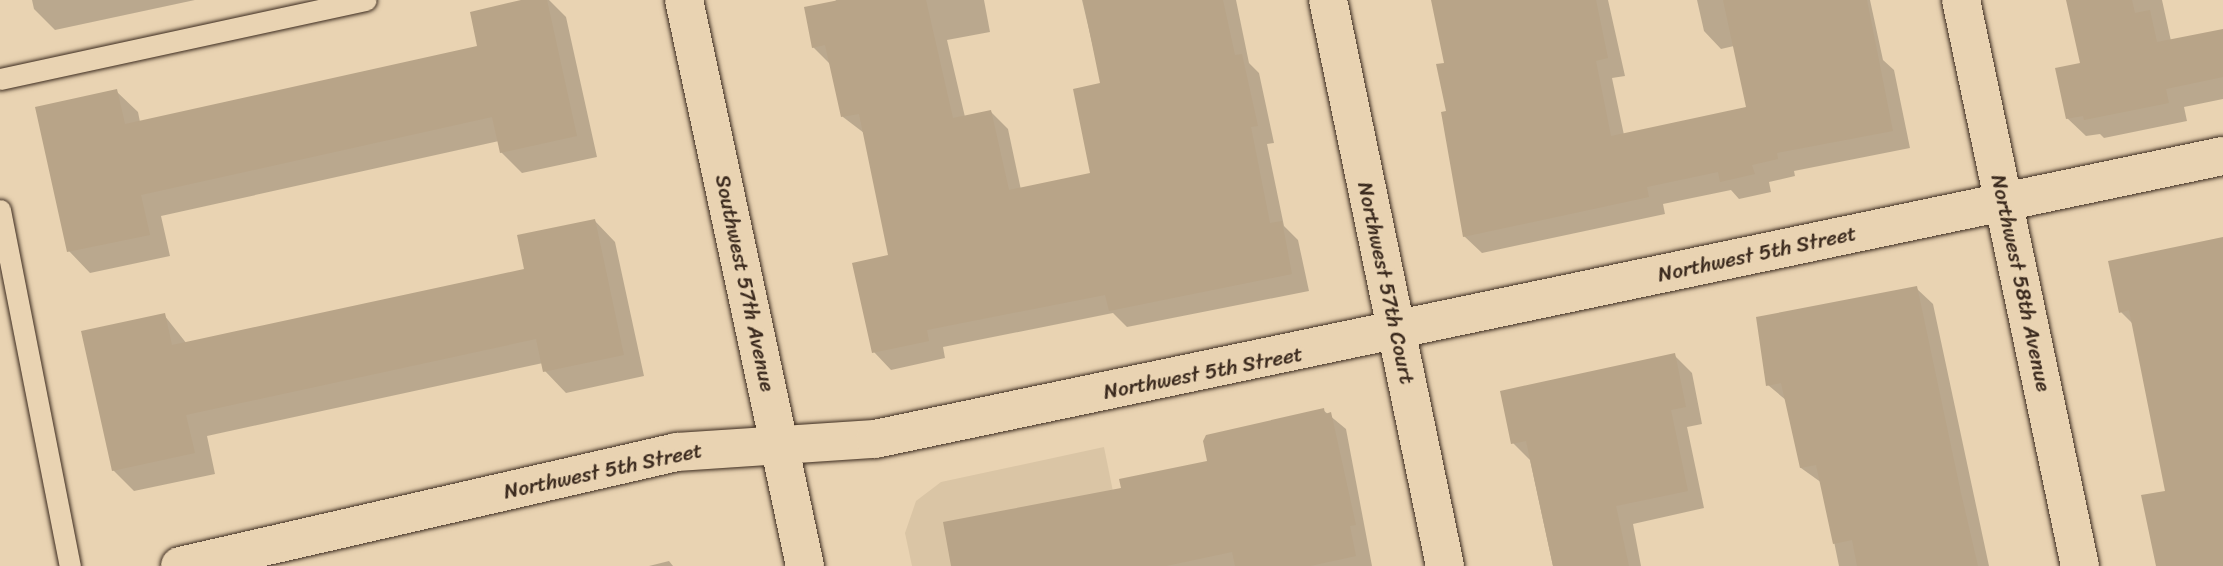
<!DOCTYPE html>
<style>
body{margin:0}
#map{position:relative;width:2223px;height:566px;overflow:hidden;background:#e9d3b2;font-family:Sriracha,sans-serif}
div>[style]{position:absolute}
[style*='--x']{left:calc(var(--x)*1px);top:calc(var(--y)*1px);width:calc(var(--w)*1px);rotate:calc(var(--a)*1deg)}
.built>*{inset:0;background:#dac5a5}
.shadow>*{inset:0;background:#0003}
.building>*{inset:0;background:#b8a488}
.roads{filter:drop-shadow(0 0 2px #3b2a1e) drop-shadow(0 0 2px #3b2a1e)}
.lane>*{height:21px;margin:-10.5px;padding:0 10.5px;transform-origin:10.5px;border-radius:10.5px;background:#e9d3b2}
.street>*{height:38px;margin:-19px;padding:0 19px;transform-origin:19px;border-radius:19px;background:#e9d3b2}
.secondary>*{height:38px;margin:-19px;padding:0 19px;transform-origin:19px;border-radius:19px;background:#e9d3b2}
span{translate:-50% -50%;white-space:nowrap;text-align:center;line-height:1.15;-webkit-text-stroke:6px #e9d3b2;paint-order:stroke}
.street-label{font-size:21px;color:#3b2a1e}
</style>
<div id="map">
<div class="built">
<i style="clip-path:polygon(1104px 447px,1128px 566px,912px 566px,905px 533px,916px 501px,941px 482px)"></i>
</div>
<div class="shadow">
<i style="clip-path:polygon(32px 0,195px 0,55px 30px,34px 9px)"></i>
<i style="clip-path:polygon(529px 0,549px 0,566px 17px,597px 157px,522px 173px,501px 152px,499px 141px,161px 216px,170px 256px,90px 273px,69px 251px,116px 91px,138px 112px,140px 122px,479px 47px)"></i>
<i style="clip-path:polygon(836px 0,984px 0,990px 32px,947px 40px,965px 117px,991px 112px,1008px 129px,1021px 190px,1092px 175px,1102px 85px,1082px 0,1236px 0,1249px 63px,1259px 73px,1274px 143px,1267px 144px,1284px 226px,1298px 240px,1309px 291px,1127px 327px,1113px 313px,943px 347px,945px 358px,891px 370px,874px 352px,890px 256px,864px 133px,843px 117px,831px 65px,813px 47px)"></i>
<i style="clip-path:polygon(1433px 0,1608px 0,1625px 76px,1612px 78px,1624px 135px,1748px 109px,1734px 46px,1721px 49px,1704px 31px,1697px 0,1870px 0,1883px 60px,1894px 70px,1910px 148px,1794px 171px,1795px 176px,1769px 182px,1771px 192px,1739px 199px,1731px 190px,1663px 204px,1665px 214px,1482px 253px,1464px 236px,1446px 64px)"></i>
<i style="clip-path:polygon(2068px 0,2162px 0,2171px 41px,2223px 30px,2223px 99px,2184px 107px,2187px 121px,2104px 138px,2100px 134px,2086px 136px,2067px 118px,2082px 65px)"></i>
<i style="clip-path:polygon(594px 220px,615px 242px,644px 376px,566px 393px,545px 371px,543px 363px,207px 436px,215px 474px,134px 491px,113px 470px,164px 315px,187px 344px,527px 270px)"></i>
<i style="clip-path:polygon(2223px 239px,2223px 566px,2161px 566px,2167px 492px,2134px 325px,2121px 312px)"></i>
<i style="clip-path:polygon(1916px 288px,1933px 304px,1989px 566px,1839px 566px,1822px 483px,1801px 468px,1787px 401px,1768px 385px)"></i>
<i style="clip-path:polygon(1674px 355px,1692px 373px,1702px 424px,1687px 427px,1704px 508px,1633px 524px,1641px 566px,1553px 566px,1530px 460px,1513px 443px)"></i>
<i style="clip-path:polygon(1323px 410px,1346px 429px,1372px 566px,953px 566px,1123px 489px,1209px 463px)"></i>
<i style="clip-path:polygon(669px 561px,673px 566px,649px 566px)"></i>
</div>
<div class="building">
<i style="clip-path:polygon(521px 0,547px 0,577px 136px,500px 153px,492px 117px,141px 195px,150px 235px,67px 252px,35px 107px,117px 89px,125px 124px,477px 46px,470px 12px)"></i>
<i style="clip-path:polygon(839px 0,926px 0,953px 118px,991px 110px,1009px 190px,1090px 173px,1073px 89px,1100px 83px,1083px 0,1223px 0,1235px 55px,1242px 54px,1258px 126px,1251px 127px,1270px 223px,1282px 221px,1292px 274px,1109px 311px,1105px 295px,927px 330px,929px 341px,872px 353px,852px 263px,888px 255px,859px 114px,841px 117px,825px 45px,812px 48px,804px 7px)"></i>
<i style="clip-path:polygon(1431px 0,1596px 0,1608px 58px,1596px 61px,1611px 136px,1746px 107px,1723px 0,1867px 0,1893px 131px,1777px 153px,1778px 159px,1752px 165px,1755px 174px,1720px 182px,1718px 172px,1647px 187px,1649px 197px,1463px 237px,1441px 112px,1446px 111px,1436px 64px,1444px 63px)"></i>
<i style="clip-path:polygon(2066px 0,2132px 0,2135px 13px,2150px 10px,2157px 42px,2223px 29px,2223px 77px,2166px 89px,2169px 103px,2084px 120px,2083px 116px,2066px 119px,2055px 68px,2080px 63px)"></i>
<i style="clip-path:polygon(595px 219px,624px 355px,543px 372px,536px 339px,186px 415px,195px 453px,112px 471px,81px 331px,165px 313px,172px 345px,524px 269px,517px 235px)"></i>
<i style="clip-path:polygon(2223px 237px,2223px 566px,2156px 566px,2141px 495px,2165px 491px,2129px 310px,2119px 313px,2108px 261px)"></i>
<i style="clip-path:polygon(1917px 286px,1961px 493px,1978px 566px,1857px 566px,1852px 540px,1833px 544px,1816px 465px,1800px 468px,1781px 383px,1766px 386px,1756px 317px)"></i>
<i style="clip-path:polygon(1675px 353px,1686px 407px,1671px 410px,1688px 491px,1616px 506px,1629px 566px,1553px 566px,1526px 441px,1511px 444px,1500px 391px)"></i>
<i style="clip-path:polygon(1324px 408px,1325px 414px,1331px 412px,1356px 525px,1350px 526px,1356px 556px,1310px 566px,1235px 566px,1232px 552px,1166px 566px,951px 566px,943px 522px,1121px 488px,1119px 479px,1207px 461px,1203px 441px,1206px 435px)"></i>
</div>
<div class="roads">
<div class="lane">
<i style="--x:0;--y:79;--w:374;--a:-12.2"></i>
<i style="--x:0;--y:210;--w:363;--a:78.9"></i>
</div>
<div class="street">
<i style="--x:1328;--y:0;--w:578;--a:78.32"></i>
<i style="--x:1961;--y:0;--w:578;--a:78.13"></i>
<i style="--x:180;--y:566;--w:510;--a:-12.92"></i>
<i style="--x:677;--y:452;--w:198;--a:-3.8"></i>
<i style="--x:875;--y:439;--w:1377;--a:-11.86"></i>
</div>
<div class="secondary">
<i style="--x:684;--y:0;--w:579;--a:77.93"></i>
</div>
</div>
<div class="street-label">
<span style="left:1757px;top:254px;rotate:-12deg">Northwest 5th Street</span>
<span style="left:745px;top:283px;rotate:78deg">Southwest 57th Avenue</span>
<span style="left:1386px;top:283px;rotate:78deg">Northwest 57th Court</span>
<span style="left:2021px;top:283px;rotate:78deg">Northwest 58th Avenue</span>
<span style="left:1203px;top:373px;rotate:-11deg">Northwest 5th Street</span>
<span style="left:603px;top:471px;rotate:-12deg">Northwest 5th Street</span>
</div>
</div>
